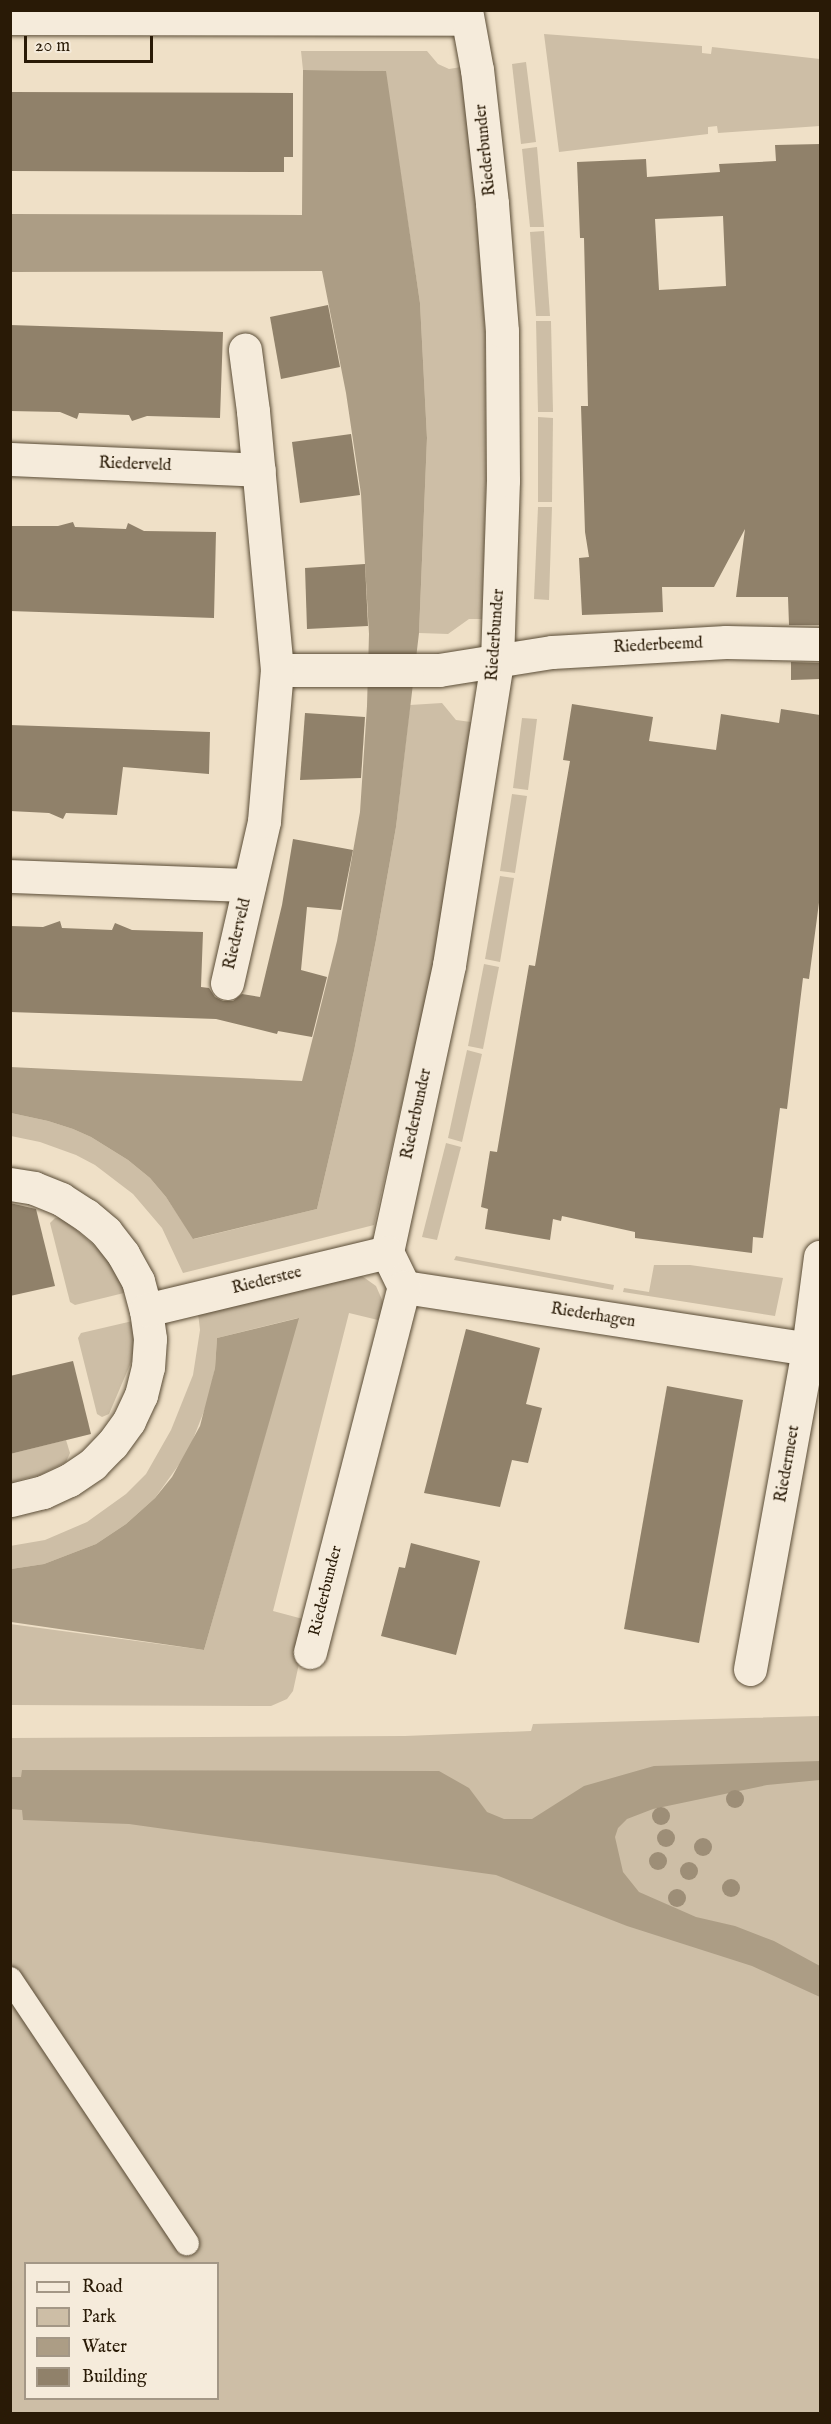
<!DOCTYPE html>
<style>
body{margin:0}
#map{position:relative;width:831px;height:2424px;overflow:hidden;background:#efe0c7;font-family:"IM FELL English",serif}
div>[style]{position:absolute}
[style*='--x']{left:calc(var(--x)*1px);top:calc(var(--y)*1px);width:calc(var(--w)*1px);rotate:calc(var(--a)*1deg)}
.green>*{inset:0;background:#cdbea6}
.water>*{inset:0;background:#ac9d85}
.building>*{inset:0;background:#90816a}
.roads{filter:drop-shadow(0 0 2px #5a4c36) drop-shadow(0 0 2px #5a4c36)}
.lane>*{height:24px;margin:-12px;padding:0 12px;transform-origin:12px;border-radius:12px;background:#f5ebdb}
.street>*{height:33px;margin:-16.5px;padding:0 16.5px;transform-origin:16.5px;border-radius:16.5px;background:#f5ebdb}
.trees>*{width:18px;height:18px;margin:-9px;border-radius:50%;background:#9d8e77}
span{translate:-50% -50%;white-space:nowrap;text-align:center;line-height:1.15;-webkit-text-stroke:5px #f5ebdb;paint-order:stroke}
.street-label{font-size:16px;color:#291a06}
.frame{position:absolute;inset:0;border:12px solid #291a06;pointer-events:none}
.legend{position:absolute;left:24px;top:2262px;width:195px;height:138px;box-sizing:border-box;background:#f5ebdb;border:2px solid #a39786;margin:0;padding:8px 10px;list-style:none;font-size:18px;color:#291a06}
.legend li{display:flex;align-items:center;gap:12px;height:30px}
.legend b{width:30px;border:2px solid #a39786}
.scale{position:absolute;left:24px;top:36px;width:129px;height:27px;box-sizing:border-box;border:3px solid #291a06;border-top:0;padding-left:8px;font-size:18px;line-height:21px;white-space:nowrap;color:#291a06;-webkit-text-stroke:4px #f5ebdb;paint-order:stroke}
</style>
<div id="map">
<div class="green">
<i style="clip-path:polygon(544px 34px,702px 46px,702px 53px,711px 54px,712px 47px,820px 59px,820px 126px,718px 133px,717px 126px,708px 127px,708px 134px,559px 152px)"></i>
<i style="clip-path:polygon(301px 51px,427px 51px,438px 64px,449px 69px,461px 67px,475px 197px,485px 329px,486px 477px,482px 619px,469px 619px,448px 634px,419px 633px,427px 438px,420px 303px,385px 71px,303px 70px)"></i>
<i style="clip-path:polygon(526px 62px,536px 142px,521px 144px,512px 64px)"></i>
<i style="clip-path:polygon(537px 147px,544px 227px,530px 227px,522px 149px)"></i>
<i style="clip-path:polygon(544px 231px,550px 316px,536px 316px,530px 232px)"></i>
<i style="clip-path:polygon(536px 321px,551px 321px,553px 412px,538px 412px)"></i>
<i style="clip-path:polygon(538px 417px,553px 418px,552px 502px,538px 502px)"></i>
<i style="clip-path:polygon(538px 507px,552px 507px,549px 600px,534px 599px)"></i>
<i style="clip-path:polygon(442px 703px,456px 720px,471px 722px,433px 968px,374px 1225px,183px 1273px,162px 1228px,133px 1194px,95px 1165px,76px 1155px,40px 1142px,11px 1136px,11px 1113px,48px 1121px,73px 1129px,91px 1137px,128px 1160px,150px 1178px,166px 1197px,194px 1239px,317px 1209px,354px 1051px,376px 940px,396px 827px,410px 705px)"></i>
<i style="clip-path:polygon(522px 718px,537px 719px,528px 790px,513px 788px)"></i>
<i style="clip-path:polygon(512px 794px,527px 796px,515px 873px,500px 871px)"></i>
<i style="clip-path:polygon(500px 876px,514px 878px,500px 962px,485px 959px)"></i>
<i style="clip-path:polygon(484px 964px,499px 967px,483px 1049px,468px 1046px)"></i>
<i style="clip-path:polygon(467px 1050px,482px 1054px,462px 1142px,448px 1138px)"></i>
<i style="clip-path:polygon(446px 1143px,461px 1147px,437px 1240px,422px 1237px)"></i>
<i style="clip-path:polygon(61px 1217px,102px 1252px,128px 1292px,75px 1305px,70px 1302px,50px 1223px,55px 1218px)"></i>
<i style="clip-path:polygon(456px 1256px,614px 1285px,613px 1290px,454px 1260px)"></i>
<i style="clip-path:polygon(654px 1265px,690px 1265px,783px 1278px,775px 1316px,623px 1292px,624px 1288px,649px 1292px)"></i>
<i style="clip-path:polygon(354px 1276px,362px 1276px,376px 1286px,383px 1302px,382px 1312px,378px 1320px,349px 1313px,273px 1611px,303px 1619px,302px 1650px,293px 1691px,287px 1699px,271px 1706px,11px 1705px,10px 1624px,204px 1650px,298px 1318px,217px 1338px,215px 1368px,208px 1401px,188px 1452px,155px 1498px,126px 1524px,96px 1544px,44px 1564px,11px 1569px,10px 1546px,45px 1540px,87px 1522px,126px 1494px,146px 1474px,171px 1430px,193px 1375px,200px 1330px,198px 1313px)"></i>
<i style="clip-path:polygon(137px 1320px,132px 1360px,109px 1414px,102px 1417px,97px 1414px,78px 1338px,81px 1333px)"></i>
<i style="clip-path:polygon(66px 1440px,70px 1453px,66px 1462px,40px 1475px,11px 1482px,10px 1454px)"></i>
<i style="clip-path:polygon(evenodd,820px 1716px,820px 2413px,11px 2413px,11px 1738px,405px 1736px,531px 1731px,533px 1724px,820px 1716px,26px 2264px,218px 2264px,218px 2398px,26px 2398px,26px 2264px)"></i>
</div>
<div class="water">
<i style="clip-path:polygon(303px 70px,386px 71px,420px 303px,427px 438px,419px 633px,396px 827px,376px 940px,354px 1051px,317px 1209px,193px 1239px,166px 1197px,150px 1178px,128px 1160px,91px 1137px,73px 1129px,48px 1121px,11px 1113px,10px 1067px,302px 1081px,337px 941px,360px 812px,367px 706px,369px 634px,361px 494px,346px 393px,322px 271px,11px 272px,11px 214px,302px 215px)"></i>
<i style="clip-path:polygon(299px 1318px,204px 1650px,11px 1622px,11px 1569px,44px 1564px,96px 1544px,126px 1524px,155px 1498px,172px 1477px,200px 1426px,215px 1368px,217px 1338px)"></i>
<i style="clip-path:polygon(820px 1761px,820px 1780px,767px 1785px,653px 1809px,627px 1819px,618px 1828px,615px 1837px,623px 1872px,639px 1892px,696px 1917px,735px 1926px,774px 1941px,820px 1966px,820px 1997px,752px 1966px,627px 1926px,496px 1875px,129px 1824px,23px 1820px,22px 1810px,11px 1809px,11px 1777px,21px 1777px,22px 1770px,439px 1771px,469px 1788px,487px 1812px,504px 1819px,532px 1819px,584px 1786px,654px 1766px)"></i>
</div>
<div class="building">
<i style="clip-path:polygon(10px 92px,293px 93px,293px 157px,284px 157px,284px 172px,10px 171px)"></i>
<i style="clip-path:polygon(evenodd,820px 144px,820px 625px,789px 625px,788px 597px,736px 597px,745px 529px,714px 587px,662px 587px,663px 612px,582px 615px,579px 558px,589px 557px,585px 532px,581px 406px,588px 406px,584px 238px,580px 238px,577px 162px,646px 159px,647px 177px,720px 172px,719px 164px,776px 161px,775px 145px,820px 144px,723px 216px,726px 286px,659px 290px,655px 219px,723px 216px)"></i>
<i style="clip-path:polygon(328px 305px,340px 367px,281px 379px,270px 317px)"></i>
<i style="clip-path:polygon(10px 325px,223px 332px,220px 418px,147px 416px,132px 421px,129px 415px,79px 413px,77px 419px,60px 412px,10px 411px)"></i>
<i style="clip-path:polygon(351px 434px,360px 495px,300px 503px,292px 442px)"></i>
<i style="clip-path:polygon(73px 522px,75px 527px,126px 529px,128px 523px,144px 531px,216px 532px,214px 618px,10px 611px,10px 526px,58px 526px)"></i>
<i style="clip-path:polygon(365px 564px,368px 626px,307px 629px,305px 568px)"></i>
<i style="clip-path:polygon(791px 662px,820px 663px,820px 679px,791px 680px)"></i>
<i style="clip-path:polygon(572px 704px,653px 717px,649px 741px,716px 750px,721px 714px,779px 723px,781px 709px,820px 715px,820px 895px,809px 979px,803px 978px,787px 1109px,780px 1108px,763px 1238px,753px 1237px,752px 1253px,635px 1238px,635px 1232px,562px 1216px,561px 1221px,553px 1219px,550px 1240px,485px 1229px,488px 1209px,481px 1207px,490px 1151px,497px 1152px,529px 965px,535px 966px,570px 761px,563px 760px)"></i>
<i style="clip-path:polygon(305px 713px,365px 717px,361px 778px,300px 780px)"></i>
<i style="clip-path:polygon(10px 725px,210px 732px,209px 774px,123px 767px,117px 815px,66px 813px,63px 819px,49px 813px,10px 811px)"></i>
<i style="clip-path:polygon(293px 839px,353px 850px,341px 910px,307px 907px,301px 970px,327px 977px,312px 1037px,278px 1031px,277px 1034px,216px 1019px,10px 1012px,10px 926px,43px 927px,60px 921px,62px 928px,112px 930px,115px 923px,132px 930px,203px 932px,201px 987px,209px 988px,215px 997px,223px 1001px,233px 1001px,242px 994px,260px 997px,282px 905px)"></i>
<i style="clip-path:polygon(10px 1203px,36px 1209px,55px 1286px,10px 1296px)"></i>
<i style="clip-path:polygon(466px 1329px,540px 1348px,526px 1404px,542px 1408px,528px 1463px,512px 1460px,500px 1507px,424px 1493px)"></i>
<i style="clip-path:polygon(73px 1361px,91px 1434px,10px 1454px,10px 1376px)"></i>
<i style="clip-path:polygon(667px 1386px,743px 1400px,699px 1643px,624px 1629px)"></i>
<i style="clip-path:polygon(411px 1543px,480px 1561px,456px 1655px,381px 1636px,399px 1567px,405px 1568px)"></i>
</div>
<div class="roads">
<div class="lane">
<i style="--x:10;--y:1979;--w:318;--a:56.2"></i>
</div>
<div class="street">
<i style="--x:10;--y:18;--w:457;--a:0.1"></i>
<i style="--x:10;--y:459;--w:249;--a:2.5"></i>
<i style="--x:277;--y:670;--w:162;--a:0"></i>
<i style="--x:439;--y:670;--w:114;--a:-9.1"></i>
<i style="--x:552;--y:652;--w:174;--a:-3.3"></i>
<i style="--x:726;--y:642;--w:94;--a:1.2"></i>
<i style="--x:10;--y:876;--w:239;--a:2.2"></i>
<i style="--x:227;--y:983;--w:166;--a:-77.1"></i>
<i style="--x:264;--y:821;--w:152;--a:-85.1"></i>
<i style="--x:277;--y:670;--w:260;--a:-95.3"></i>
<i style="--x:253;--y:411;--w:62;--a:-97.5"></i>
<i style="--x:10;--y:1184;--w:24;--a:9"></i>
<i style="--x:34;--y:1188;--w:29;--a:22"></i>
<i style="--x:61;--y:1199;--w:30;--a:33"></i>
<i style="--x:86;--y:1215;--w:26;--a:40"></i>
<i style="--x:106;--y:1232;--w:28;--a:52"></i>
<i style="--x:123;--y:1254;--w:31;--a:61"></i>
<i style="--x:138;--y:1281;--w:30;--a:75"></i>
<i style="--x:146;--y:1310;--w:29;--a:82"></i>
<i style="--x:150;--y:1339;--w:28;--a:94"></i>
<i style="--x:148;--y:1367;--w:29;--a:104"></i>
<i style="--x:141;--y:1395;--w:29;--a:115"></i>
<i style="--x:129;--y:1421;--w:29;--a:126"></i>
<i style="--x:112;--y:1444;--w:28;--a:134"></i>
<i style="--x:93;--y:1464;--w:29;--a:146"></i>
<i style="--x:69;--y:1480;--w:29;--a:155"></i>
<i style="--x:43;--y:1492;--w:34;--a:166"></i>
<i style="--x:387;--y:1252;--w:294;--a:-77.8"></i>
<i style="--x:449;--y:965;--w:308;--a:-81"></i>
<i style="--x:497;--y:661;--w:181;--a:-88.1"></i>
<i style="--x:503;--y:480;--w:149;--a:-90.4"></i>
<i style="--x:502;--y:331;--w:128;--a:-94.5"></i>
<i style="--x:492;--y:203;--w:134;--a:-96.4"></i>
<i style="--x:477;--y:70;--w:61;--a:-100.4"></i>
<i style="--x:387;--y:1252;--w:39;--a:64"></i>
<i style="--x:404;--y:1287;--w:421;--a:8.7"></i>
<i style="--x:146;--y:1310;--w:248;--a:-13.5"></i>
<i style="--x:310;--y:1652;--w:377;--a:-75.6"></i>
<i style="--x:750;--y:1669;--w:325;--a:-79.7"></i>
<i style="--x:808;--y:1349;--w:93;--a:-82.6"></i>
</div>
</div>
<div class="trees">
<i style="left:735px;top:1799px"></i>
<i style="left:661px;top:1816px"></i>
<i style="left:666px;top:1838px"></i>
<i style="left:703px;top:1847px"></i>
<i style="left:658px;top:1861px"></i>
<i style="left:689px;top:1871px"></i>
<i style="left:731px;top:1888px"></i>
<i style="left:677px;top:1898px"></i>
</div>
<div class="street-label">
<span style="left:486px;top:150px;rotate:-96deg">Riederbunder</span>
<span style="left:135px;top:465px;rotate:2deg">Riederveld</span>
<span style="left:496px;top:635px;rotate:-86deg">Riederbunder</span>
<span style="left:658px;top:646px;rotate:-3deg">Riederbeemd</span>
<span style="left:238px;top:934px;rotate:-77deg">Riederveld</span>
<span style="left:417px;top:1114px;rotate:-78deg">Riederbunder</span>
<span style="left:267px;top:1281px;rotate:-14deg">Riederstee</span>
<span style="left:593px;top:1316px;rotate:9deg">Riederhagen</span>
<span style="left:788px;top:1464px;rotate:-80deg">Riedermeet</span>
<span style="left:326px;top:1591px;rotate:-76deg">Riederbunder</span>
</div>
<div class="frame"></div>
<ul class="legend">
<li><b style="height:8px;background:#f5ebdb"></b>Road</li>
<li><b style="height:16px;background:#cdbea6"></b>Park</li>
<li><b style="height:16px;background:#ac9d85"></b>Water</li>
<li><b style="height:16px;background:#90816a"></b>Building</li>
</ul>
<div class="scale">20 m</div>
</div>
